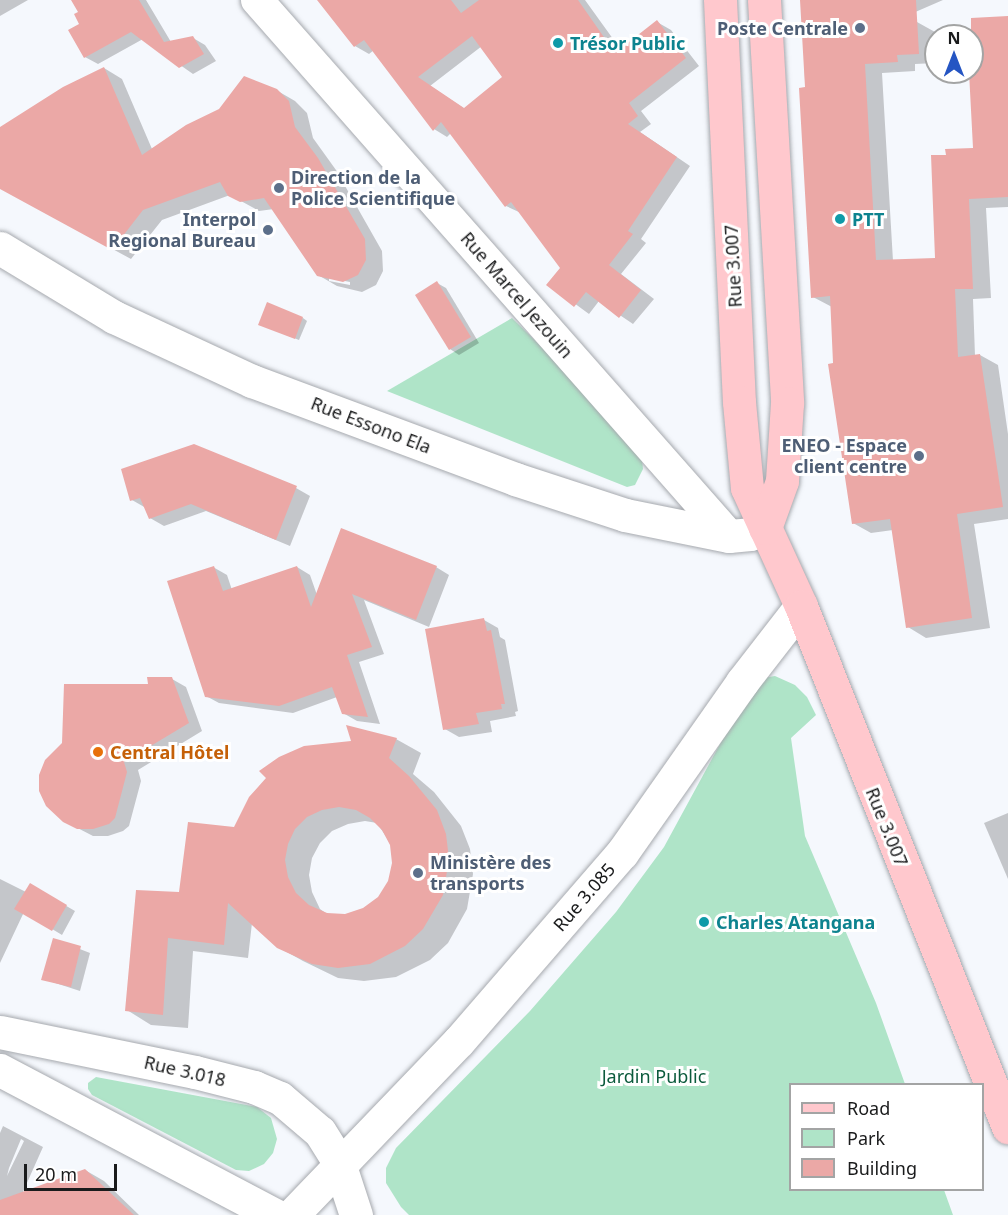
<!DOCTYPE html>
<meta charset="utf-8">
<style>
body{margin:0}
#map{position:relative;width:1008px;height:1215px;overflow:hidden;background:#f5f8fd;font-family:"Noto Sans",sans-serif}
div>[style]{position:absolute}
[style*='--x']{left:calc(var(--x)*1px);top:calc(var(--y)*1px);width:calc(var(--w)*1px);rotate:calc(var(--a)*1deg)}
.green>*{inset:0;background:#afe4c8}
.shadow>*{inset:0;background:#0003}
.building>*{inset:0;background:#eba8a6}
.roads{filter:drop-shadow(0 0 2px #a6a9ae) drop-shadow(0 0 2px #a6a9ae)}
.street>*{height:32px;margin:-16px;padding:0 16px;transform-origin:16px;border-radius:16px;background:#fff}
.secondary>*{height:33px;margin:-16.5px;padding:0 16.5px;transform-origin:16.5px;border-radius:16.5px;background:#fff}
.primary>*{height:33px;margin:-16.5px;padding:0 16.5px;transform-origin:16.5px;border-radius:16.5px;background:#ffc8cd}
.dots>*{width:16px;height:16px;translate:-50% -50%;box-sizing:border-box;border:3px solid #fff;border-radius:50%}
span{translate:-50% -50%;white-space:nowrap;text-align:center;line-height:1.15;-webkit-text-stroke:6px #fff;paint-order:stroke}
.service-label{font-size:18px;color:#4e5e75;font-weight:700}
.right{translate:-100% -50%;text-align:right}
.left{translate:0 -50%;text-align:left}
.culture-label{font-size:18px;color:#0d838f;font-weight:700}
.street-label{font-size:18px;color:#1a1b1c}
.food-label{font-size:18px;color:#c56008;font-weight:700}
.park-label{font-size:18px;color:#0c5b3d}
.legend{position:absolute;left:789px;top:1083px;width:195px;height:108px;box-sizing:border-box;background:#fff;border:2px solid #a3a4a4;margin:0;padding:8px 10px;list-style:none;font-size:18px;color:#1a1b1c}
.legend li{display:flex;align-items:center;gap:12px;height:30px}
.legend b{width:30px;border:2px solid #a3a4a4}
.north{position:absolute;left:924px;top:24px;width:60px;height:60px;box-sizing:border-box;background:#fff;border:2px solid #a3a4a4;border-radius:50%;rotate:0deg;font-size:16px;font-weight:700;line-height:24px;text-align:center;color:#1a1b1c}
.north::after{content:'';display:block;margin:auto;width:21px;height:27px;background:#2555c3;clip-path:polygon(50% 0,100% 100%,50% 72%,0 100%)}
.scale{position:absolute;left:24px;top:1164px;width:93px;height:27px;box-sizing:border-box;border:3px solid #1a1b1c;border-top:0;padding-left:8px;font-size:18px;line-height:21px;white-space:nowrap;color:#1a1b1c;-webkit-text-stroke:4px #fff;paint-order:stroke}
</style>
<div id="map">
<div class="green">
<i style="clip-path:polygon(512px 318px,602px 406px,642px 460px,643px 469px,635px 485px,627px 487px,387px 391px)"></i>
<i style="clip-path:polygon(775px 676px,795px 685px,807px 697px,816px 715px,791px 738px,805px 836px,876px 1003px,905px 1084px,790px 1084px,790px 1190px,944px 1190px,953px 1215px,409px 1215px,401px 1207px,386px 1183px,386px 1168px,396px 1148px,530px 1011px,616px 912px,664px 847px,732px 722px,763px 678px)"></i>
<i style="clip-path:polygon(96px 1077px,257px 1107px,271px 1118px,277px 1139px,273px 1153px,264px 1164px,249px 1171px,236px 1170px,92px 1095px,88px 1089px,88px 1083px)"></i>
</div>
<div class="shadow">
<i style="clip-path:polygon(0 0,28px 0,0 16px)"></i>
<i style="clip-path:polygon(72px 0,146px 0,171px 42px,193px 38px,205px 45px,216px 61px,193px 74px,143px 39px,98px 64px,85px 57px,80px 13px)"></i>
<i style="clip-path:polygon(evenodd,319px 0,585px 0,621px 50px,657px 22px,671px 30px,699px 66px,641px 111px,651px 124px,640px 132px,690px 166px,641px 239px,646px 243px,621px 274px,654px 299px,633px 324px,599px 301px,589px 314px,548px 284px,562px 268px,521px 213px,506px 206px,451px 133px,447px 137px,434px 129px,374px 50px,369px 54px,355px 46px,319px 0,482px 46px,505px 77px,465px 109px,430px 86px,482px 46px)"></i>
<i style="clip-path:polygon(802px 0,943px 0,890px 23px,917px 22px,935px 32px,936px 53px,936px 63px,915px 64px,915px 71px,882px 73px,893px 261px,937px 259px,948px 156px,974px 149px,970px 72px,972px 36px,968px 36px,1008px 17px,1008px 207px,986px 208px,991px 298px,973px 299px,975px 356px,980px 355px,998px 365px,1008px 434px,1008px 519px,974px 524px,990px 628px,926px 638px,908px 627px,893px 530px,871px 533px,853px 523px,835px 365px,832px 307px,813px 297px)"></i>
<i style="clip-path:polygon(evenodd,104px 68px,122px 79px,152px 149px,276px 90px,295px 101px,307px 113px,313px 138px,336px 170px,382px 251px,383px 271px,376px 285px,362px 292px,337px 286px,318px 275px,274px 209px,259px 211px,230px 195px,162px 220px,131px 259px,0 188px,0 129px,104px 68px,329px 278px,350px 282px,350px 285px,329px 281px,329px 278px)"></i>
<i style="clip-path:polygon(437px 283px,446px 288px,479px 343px,459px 355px,450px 349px)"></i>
<i style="clip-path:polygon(303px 318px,307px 321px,299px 340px,264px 326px)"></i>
<i style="clip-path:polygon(123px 470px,296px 488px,310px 496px,290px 546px,206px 511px,164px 526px,150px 518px,146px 508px,132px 500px)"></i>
<i style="clip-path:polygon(213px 567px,227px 575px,232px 590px,297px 567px,310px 575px,317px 595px,436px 567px,449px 575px,429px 627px,364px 600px,384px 654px,359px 662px,380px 724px,357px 721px,343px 713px,337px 697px,293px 713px,219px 703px,206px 696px)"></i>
<i style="clip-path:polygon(484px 620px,498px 628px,500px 637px,505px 640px,518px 711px,515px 712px,516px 716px,490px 721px,492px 732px,459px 737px,445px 729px)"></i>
<i style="clip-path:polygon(172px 679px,186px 687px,202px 731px,138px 770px,141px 781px,129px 826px,123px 831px,108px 836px,93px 836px,64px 821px,150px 686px)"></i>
<i style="clip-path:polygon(evenodd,396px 739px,421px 753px,413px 774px,434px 792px,461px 826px,470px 849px,473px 874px,467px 909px,448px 943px,430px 960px,396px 977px,364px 981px,338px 978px,303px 961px,278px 947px,252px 923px,248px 958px,193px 951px,188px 1028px,151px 1025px,127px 1010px,180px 894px,235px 828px,396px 739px,365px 821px,377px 823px,391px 844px,394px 863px,389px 882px,379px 898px,364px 909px,346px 915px,327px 914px,320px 909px,312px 892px,309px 875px,312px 858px,320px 843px,332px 831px,348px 824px,365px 821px)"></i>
<i style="clip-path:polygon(1008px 813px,1008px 879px,984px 823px)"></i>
<i style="clip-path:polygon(0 879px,26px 892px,30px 885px,75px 911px,62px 935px,24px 912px,0 963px)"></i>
<i style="clip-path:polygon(54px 939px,90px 953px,80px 991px,43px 979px)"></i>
<i style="clip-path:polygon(evenodd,3px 1126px,43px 1147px,22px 1194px,85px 1170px,104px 1181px,139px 1215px,0 1215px,0 1133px,3px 1126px,21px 1139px,24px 1141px,7px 1176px,9px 1168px,21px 1139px)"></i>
</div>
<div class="building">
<i style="clip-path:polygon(71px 0,139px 0,164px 42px,193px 36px,204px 54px,179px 68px,131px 32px,84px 58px,68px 30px,79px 24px,74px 14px,78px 12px)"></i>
<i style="clip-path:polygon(evenodd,317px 0,451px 0,461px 13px,479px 0,578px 0,615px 53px,657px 20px,686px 58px,629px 103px,638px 116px,628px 124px,677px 157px,628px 231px,633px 234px,609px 265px,641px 290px,619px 318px,586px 292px,574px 307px,546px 285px,560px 268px,511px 202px,505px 207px,441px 122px,433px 131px,364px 40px,354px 47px,317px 0,472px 36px,502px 77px,464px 108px,418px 77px,472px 36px)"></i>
<i style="clip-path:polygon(800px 0,916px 0,919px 54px,897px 55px,898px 62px,865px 64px,876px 260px,935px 258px,931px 155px,946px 155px,945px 149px,973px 148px,969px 72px,972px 72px,972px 36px,966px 36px,966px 31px,971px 31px,971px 18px,1008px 16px,1008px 197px,969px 199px,973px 289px,955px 289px,958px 357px,980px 354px,1003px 507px,957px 514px,972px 618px,906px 628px,890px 519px,852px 524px,828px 364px,833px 363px,830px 296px,811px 298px,799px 88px,805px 87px)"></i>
<i style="clip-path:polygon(104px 67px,142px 155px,186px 125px,219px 109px,244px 76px,277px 89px,289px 101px,295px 127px,318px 158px,365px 239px,366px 260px,358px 275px,343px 282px,317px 276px,264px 198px,240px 202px,228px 196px,220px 182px,143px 210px,112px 250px,0 189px,0 127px,63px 87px)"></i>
<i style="clip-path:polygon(437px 281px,471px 337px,449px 350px,415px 295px)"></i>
<i style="clip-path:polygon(267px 302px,303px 317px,295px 339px,258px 325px)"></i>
<i style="clip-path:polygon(194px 444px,297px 486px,276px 540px,191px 504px,149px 519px,140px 498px,130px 501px,121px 469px)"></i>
<i style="clip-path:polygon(341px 528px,437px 566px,416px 620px,352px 594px,372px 647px,347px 655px,368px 717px,342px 714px,332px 687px,279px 706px,205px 697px,167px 581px,214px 566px,223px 591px,297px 566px,311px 607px)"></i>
<i style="clip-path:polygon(484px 618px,487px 631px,491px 630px,505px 704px,501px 704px,502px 709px,476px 713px,479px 724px,443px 730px,425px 629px)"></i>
<i style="clip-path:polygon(147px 677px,172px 677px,189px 723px,124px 762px,127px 772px,115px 818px,109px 824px,93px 829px,77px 829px,63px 822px,46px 806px,39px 791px,39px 775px,45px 760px,62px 743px,64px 684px,148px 684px)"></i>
<i style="clip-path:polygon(evenodd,346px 725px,397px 738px,389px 758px,409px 776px,437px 810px,446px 834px,449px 859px,443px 895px,423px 929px,405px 946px,370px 964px,338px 968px,312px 964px,277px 948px,228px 903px,224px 945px,168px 938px,163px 1015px,125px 1011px,136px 890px,179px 892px,188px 822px,234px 827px,249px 797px,266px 778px,259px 771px,279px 757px,304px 746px,351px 741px,346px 725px,339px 807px,356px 810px,370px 818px,382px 830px,390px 845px,392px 863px,388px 881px,378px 897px,363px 908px,345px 914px,327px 913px,309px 905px,296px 893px,288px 877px,285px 860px,288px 844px,295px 829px,307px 817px,322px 810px,339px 807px)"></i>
<i style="clip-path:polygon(30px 883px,67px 905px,52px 931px,14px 909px)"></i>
<i style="clip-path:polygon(53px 938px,81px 946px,71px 987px,41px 980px)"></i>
<i style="clip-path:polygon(85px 1169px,134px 1215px,0 1215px,0 1200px)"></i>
</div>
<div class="roads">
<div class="street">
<i style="--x:257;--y:0;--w:714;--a:48.63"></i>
</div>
<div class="secondary">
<i style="--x:0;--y:248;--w:133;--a:31.2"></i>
<i style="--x:114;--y:317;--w:152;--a:24.9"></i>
<i style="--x:252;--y:381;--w:281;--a:20.4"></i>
<i style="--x:515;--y:479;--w:116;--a:18.1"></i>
<i style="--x:625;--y:515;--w:106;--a:11.4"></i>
<i style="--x:729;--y:536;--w:21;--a:-5"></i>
<i style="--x:750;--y:534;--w:16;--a:-22"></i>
<i style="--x:0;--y:1032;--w:199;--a:11.6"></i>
<i style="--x:195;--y:1072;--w:61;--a:14.3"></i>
<i style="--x:254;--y:1087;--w:28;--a:23"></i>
<i style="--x:280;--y:1098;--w:52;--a:40.4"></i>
<i style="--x:320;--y:1132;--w:36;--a:58"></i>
<i style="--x:339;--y:1163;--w:55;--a:71.9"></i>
<i style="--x:0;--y:1070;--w:311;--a:27.8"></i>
<i style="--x:292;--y:1215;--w:241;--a:-46.2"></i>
<i style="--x:459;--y:1041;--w:249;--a:-49.1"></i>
<i style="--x:622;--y:853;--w:209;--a:-54.9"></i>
<i style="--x:742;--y:682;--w:96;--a:-52.2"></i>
</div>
<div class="primary">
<i style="--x:720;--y:0;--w:402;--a:87.3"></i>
<i style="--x:739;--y:402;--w:86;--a:84.7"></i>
<i style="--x:747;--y:488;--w:130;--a:65.4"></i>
<i style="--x:801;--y:606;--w:561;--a:68.33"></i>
<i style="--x:764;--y:0;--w:404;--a:86.7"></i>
<i style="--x:787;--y:403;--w:78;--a:93.7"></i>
<i style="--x:782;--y:481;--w:50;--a:109.9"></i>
</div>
</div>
<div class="dots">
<i style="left:860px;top:28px;background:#5c6f8a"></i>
<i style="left:558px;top:43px;background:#0f9aa8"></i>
<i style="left:279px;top:188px;background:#5c6f8a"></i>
<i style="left:840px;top:219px;background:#0f9aa8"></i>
<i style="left:268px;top:230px;background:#5c6f8a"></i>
<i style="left:919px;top:456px;background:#5c6f8a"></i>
<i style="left:98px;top:752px;background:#e8710a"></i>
<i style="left:418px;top:873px;background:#5c6f8a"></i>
<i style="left:704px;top:922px;background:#0f9aa8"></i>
</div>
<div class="service-label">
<span class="right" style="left:848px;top:28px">Poste Centrale</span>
<span class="left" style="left:291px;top:188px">Direction de la<br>Police Scientifique</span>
<span class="right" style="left:256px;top:230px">Interpol<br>Regional Bureau</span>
<span class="right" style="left:907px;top:456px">ENEO - Espace<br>client centre</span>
<span class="left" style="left:430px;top:873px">Ministère des<br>transports</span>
</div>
<div class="culture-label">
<span class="left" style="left:570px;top:43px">Trésor Public</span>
<span class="left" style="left:852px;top:219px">PTT</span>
<span class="left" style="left:716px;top:922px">Charles Atangana</span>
</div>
<div class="street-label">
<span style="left:733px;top:266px;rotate:-93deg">Rue 3.007</span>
<span style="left:517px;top:295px;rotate:49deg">Rue Marcel Jezouin</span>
<span style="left:371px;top:425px;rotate:21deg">Rue Essono Ela</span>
<span style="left:887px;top:827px;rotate:68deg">Rue 3.007</span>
<span style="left:584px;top:897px;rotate:-49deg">Rue 3.085</span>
<span style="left:185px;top:1071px;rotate:13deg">Rue 3.018</span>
</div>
<div class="food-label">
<span class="left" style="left:110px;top:752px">Central Hôtel</span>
</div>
<div class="park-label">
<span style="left:654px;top:1076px">Jardin Public</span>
</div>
<ul class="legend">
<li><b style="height:8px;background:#ffc8cd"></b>Road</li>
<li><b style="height:16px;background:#afe4c8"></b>Park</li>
<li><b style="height:16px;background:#eba8a6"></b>Building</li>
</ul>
<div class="north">N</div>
<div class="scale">20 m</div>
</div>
